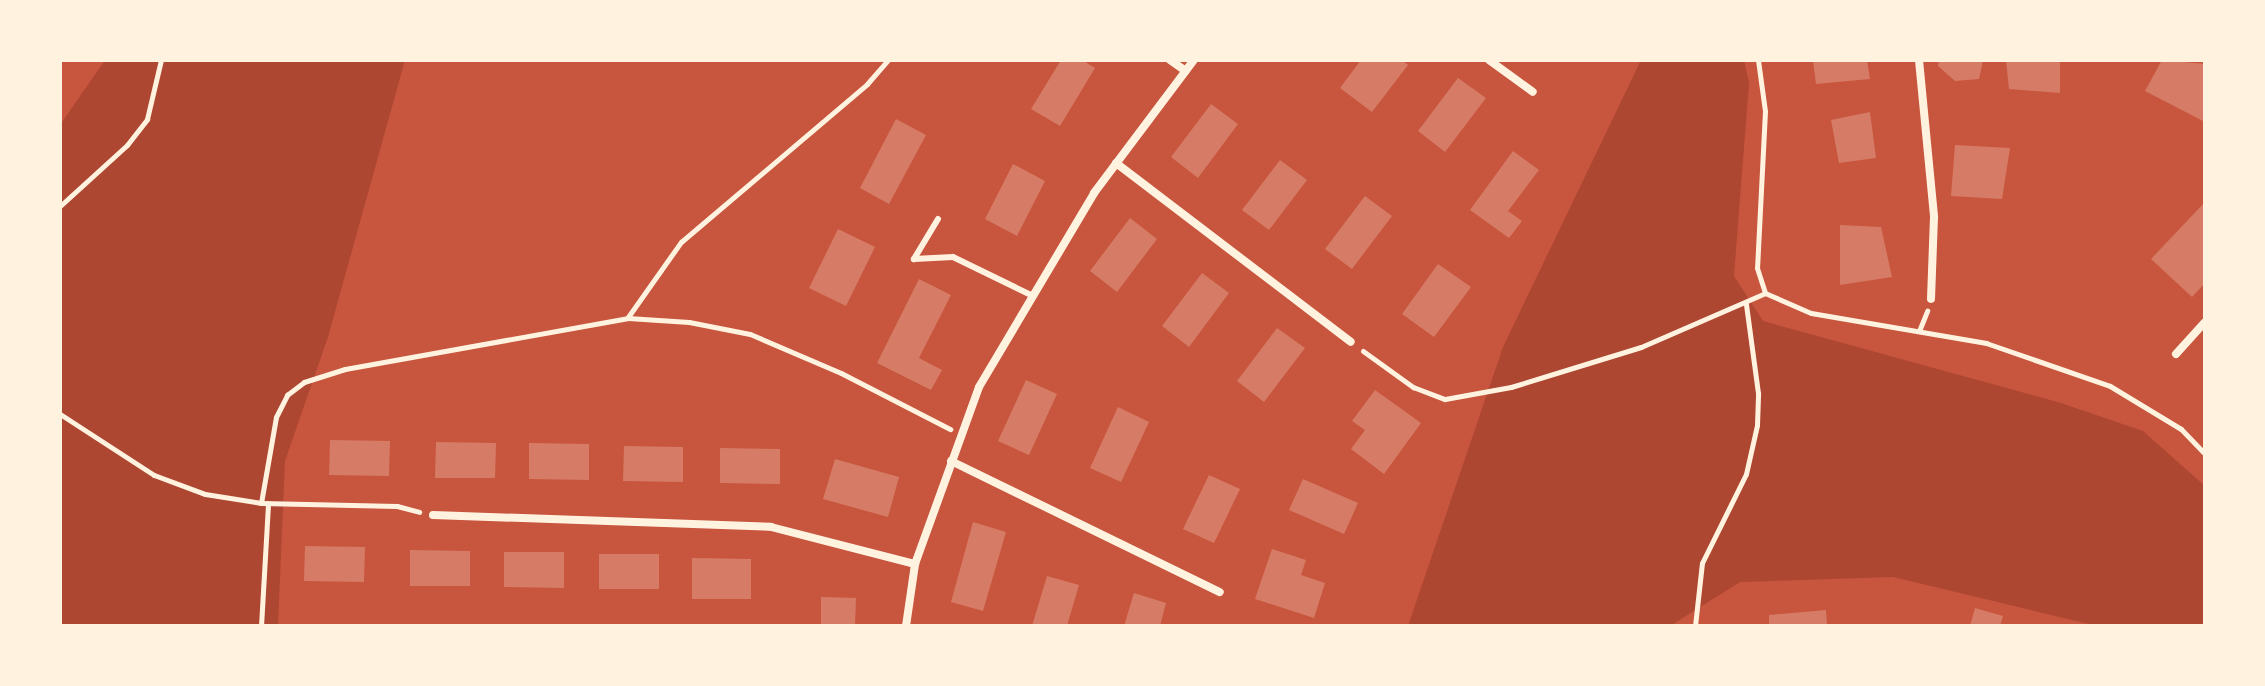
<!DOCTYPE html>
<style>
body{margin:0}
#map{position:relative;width:2265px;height:686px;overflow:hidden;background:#c8553d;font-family:Inter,sans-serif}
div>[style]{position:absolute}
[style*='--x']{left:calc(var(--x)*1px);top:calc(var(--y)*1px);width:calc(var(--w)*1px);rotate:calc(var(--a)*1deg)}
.green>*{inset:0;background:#ae4732}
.building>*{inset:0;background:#d67c66}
.path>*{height:5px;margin:-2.5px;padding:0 2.5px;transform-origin:2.5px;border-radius:2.5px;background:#fff3e0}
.service>*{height:6px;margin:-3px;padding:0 3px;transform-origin:3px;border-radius:3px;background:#fff3e0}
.minor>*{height:8px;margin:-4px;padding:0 4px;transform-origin:4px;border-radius:4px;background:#fff3e0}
span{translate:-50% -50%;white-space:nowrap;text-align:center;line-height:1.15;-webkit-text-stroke:8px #fff3e0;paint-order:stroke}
.frame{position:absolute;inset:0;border:62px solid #fff3e0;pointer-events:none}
</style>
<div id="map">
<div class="green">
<i style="clip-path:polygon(105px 60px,405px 60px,328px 337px,285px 461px,278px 626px,60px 626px,60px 125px)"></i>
<i style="clip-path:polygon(1641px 60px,1744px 60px,1749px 83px,1734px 276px,1763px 321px,2061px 403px,2143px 431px,2205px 486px,2205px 626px,2097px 626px,1893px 577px,1740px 582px,1670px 626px,1408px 626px,1503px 347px)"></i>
</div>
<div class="building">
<i style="clip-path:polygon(1061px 60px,1082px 60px,1095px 68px,1060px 126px,1031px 109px)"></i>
<i style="clip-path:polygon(1361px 60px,1402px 60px,1408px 65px,1372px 112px,1340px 88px)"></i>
<i style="clip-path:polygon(1813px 60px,1867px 60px,1870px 79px,1816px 84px)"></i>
<i style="clip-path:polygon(1939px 60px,1983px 60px,1979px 79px,1955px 81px,1938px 66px)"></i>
<i style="clip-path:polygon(2006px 60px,2060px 60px,2060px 93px,2009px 89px)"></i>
<i style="clip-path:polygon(2162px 60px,2205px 64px,2205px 122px,2145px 91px)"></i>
<i style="clip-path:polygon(1458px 78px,1486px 98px,1445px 152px,1418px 131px)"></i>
<i style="clip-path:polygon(1211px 104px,1238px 124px,1198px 178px,1171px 157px)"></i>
<i style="clip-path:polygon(1870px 112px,1876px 158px,1839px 163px,1831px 120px)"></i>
<i style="clip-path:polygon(896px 119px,926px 135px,889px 204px,860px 188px)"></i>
<i style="clip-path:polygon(1955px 145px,2010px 148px,2002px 199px,1951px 196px)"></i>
<i style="clip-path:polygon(1513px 151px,1539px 170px,1508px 211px,1522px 221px,1509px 238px,1470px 210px)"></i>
<i style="clip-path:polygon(1280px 160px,1307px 180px,1269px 230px,1242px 210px)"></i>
<i style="clip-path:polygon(1013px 164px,1045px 181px,1017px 236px,985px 219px)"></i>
<i style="clip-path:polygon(1365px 196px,1392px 216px,1352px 269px,1325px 249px)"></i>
<i style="clip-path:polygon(2205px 202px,2205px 283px,2192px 297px,2151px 259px)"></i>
<i style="clip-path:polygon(1130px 218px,1157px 239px,1117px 292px,1090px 271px)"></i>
<i style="clip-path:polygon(1840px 225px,1881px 227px,1892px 277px,1840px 285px)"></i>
<i style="clip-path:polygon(838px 229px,875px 247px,846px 306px,809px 288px)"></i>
<i style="clip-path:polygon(1438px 264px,1471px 287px,1434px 337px,1402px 314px)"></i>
<i style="clip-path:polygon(1202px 273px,1229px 293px,1189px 347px,1162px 326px)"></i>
<i style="clip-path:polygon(919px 279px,951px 295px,919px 358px,942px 370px,931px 390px,877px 363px)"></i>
<i style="clip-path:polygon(1277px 328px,1305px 348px,1264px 402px,1237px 381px)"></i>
<i style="clip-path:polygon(1026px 380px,1057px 394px,1029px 455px,998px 441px)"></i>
<i style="clip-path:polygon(1375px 390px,1421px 423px,1384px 474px,1351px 449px,1365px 430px,1352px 421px)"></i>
<i style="clip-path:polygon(1118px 407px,1149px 422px,1121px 482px,1090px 468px)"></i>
<i style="clip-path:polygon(330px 440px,390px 441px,389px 476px,329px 475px)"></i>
<i style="clip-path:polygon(436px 442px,496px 443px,495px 478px,435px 478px)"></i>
<i style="clip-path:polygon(529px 443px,589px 444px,589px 480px,529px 479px)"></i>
<i style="clip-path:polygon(624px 446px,683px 447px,683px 482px,623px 481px)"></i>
<i style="clip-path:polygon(720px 448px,780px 449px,780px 484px,720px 483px)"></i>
<i style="clip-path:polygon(835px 459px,899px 477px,888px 517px,823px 499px)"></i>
<i style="clip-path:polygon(1209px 475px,1240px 489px,1214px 543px,1183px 529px)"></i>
<i style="clip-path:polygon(1303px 479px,1358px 503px,1344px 534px,1289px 510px)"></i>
<i style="clip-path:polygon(973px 522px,1006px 532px,983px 611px,951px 602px)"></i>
<i style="clip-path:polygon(305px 546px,365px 547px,364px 582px,304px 581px)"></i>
<i style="clip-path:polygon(1272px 549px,1306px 560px,1301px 575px,1325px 583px,1314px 618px,1255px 599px)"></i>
<i style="clip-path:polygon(410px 550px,470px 551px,470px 586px,410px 586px)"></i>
<i style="clip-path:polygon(504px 552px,564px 552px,564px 588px,504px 587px)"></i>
<i style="clip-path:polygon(599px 554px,659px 554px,659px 589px,599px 589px)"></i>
<i style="clip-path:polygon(692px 558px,751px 559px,751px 599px,692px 599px)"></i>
<i style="clip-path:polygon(1047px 576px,1079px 585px,1067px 626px,1032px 626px)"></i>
<i style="clip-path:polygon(1134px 593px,1166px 603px,1160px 626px,1124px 626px)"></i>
<i style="clip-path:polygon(821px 597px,856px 598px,855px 626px,821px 626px)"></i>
<i style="clip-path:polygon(1975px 608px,2003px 616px,2000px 626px,1970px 626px)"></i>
<i style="clip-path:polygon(1826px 610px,1827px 626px,1769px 626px,1769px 615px)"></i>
</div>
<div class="path">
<i style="--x:1758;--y:60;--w:51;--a:82.2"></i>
<i style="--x:1765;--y:111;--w:157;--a:92.9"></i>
<i style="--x:1757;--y:268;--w:26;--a:72"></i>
<i style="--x:1765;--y:293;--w:50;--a:23.5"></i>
<i style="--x:1811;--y:313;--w:178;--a:9.7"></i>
<i style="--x:1986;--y:343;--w:131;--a:19.1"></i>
<i style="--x:2110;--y:386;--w:83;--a:31.2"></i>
<i style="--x:2181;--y:429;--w:35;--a:46"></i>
<i style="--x:60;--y:206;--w:91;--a:-42.3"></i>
<i style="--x:127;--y:145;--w:33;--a:-52"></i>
<i style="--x:147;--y:119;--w:61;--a:-76.7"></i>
<i style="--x:628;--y:317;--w:92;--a:-54.8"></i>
<i style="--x:681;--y:242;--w:244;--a:-40.3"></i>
<i style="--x:867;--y:84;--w:32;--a:-49"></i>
<i style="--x:1919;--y:331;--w:22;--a:-68"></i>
<i style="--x:1363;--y:351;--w:62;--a:35.8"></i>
<i style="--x:1413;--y:387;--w:34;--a:21"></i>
<i style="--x:1445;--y:399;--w:67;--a:-10.3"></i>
<i style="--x:1511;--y:387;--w:136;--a:-17.1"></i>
<i style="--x:1641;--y:347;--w:135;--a:-23.5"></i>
<i style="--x:60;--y:414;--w:112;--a:33"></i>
<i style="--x:154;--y:475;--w:54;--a:20.4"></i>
<i style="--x:205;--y:494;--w:57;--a:9.1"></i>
<i style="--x:261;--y:503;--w:87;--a:-80.1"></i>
<i style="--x:276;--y:417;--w:25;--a:-63"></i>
<i style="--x:287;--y:395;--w:21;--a:-37"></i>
<i style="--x:304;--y:382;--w:43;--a:-17.6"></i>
<i style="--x:345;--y:369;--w:288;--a:-10.2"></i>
<i style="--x:628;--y:318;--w:61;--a:3.8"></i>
<i style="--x:689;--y:322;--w:62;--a:11.1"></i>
<i style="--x:750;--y:334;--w:99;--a:23.2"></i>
<i style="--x:841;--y:373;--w:123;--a:27.2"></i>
<i style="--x:261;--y:503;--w:136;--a:1.3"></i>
<i style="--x:397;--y:506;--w:23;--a:15"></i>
<i style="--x:261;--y:626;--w:123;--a:-86.7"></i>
<i style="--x:1695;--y:626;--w:63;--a:-83.7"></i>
<i style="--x:1702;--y:563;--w:99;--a:-63.7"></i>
<i style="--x:1746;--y:474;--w:50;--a:-77.3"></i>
<i style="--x:1757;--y:425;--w:32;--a:-88"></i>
<i style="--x:1758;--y:393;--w:90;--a:-97.7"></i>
</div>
<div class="service">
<i style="--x:938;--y:219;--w:47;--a:121"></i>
<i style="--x:914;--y:259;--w:39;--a:-3"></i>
<i style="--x:953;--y:257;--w:89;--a:26"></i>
</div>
<div class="minor">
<i style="--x:1170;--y:60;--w:19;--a:35"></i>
<i style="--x:1489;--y:60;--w:54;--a:36"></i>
<i style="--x:1919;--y:60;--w:158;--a:84.5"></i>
<i style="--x:1934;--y:217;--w:82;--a:92.1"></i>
<i style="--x:1116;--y:163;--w:295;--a:37.3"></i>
<i style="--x:2176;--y:354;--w:43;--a:-47.8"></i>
<i style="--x:951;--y:461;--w:299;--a:26"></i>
<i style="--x:433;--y:515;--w:338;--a:2"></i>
<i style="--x:771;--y:527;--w:149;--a:14.4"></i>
<i style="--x:906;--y:626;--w:63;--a:-81.7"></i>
<i style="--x:915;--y:564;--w:188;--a:-70.1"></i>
<i style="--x:979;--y:387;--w:226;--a:-59.3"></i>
<i style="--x:1094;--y:193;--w:166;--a:-53.1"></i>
</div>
<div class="frame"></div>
</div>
